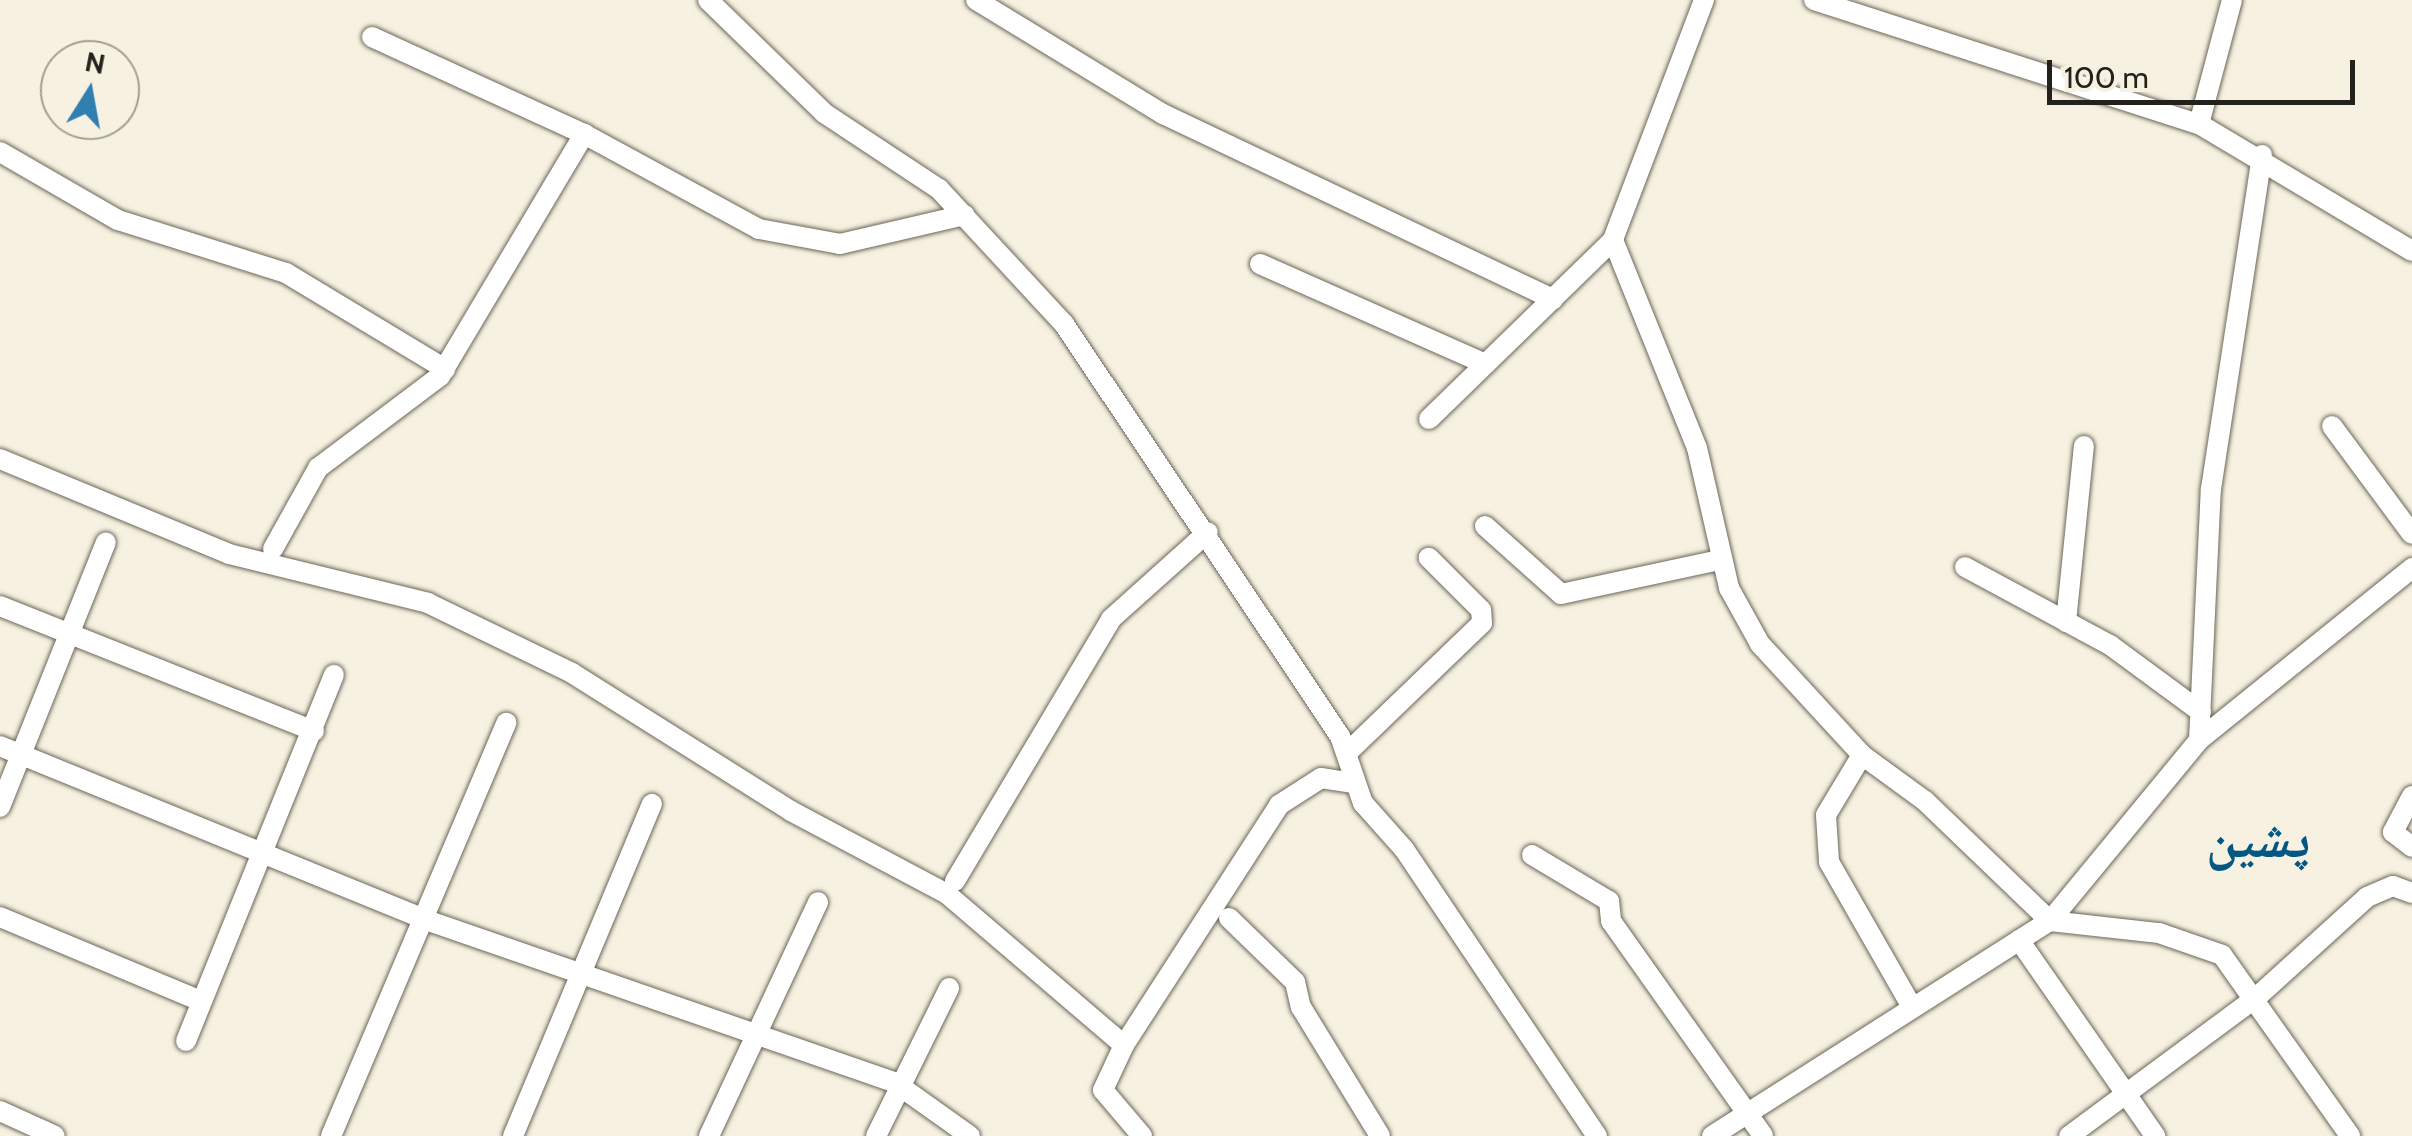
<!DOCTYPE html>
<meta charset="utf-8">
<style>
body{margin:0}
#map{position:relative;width:2412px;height:1136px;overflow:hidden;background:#f7f1e1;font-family:Cabin,"Noto Naskh Arabic",sans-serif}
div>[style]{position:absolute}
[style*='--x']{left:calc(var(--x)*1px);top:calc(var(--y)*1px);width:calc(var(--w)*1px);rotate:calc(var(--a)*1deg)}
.roads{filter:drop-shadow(0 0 2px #6b6658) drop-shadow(0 0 2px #6b6658)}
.minor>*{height:20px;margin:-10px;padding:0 10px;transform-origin:10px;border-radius:10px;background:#fff}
span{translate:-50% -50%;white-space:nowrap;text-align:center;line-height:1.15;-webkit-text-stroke:8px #f7f1e1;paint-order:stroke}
.town-label{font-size:52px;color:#045683;font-weight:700}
.north{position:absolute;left:40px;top:40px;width:100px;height:100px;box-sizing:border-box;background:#f7f1e1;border:2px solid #a29e92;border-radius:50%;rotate:11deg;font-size:28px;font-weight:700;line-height:40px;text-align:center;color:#23211b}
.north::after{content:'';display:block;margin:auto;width:35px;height:45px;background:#317eb1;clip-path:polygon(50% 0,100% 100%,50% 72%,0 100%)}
.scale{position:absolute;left:2047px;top:60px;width:308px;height:45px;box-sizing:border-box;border:5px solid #23211b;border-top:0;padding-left:12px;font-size:30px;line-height:35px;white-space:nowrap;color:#23211b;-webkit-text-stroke:8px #f7f1e1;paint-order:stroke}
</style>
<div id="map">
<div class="roads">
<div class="minor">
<i style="--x:708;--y:0;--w:162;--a:44.2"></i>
<i style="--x:824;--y:113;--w:138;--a:33.5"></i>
<i style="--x:939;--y:189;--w:184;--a:47.2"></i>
<i style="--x:1064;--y:324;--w:496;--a:56.2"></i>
<i style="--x:1340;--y:736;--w:71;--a:71.1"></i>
<i style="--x:1363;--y:803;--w:62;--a:48.3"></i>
<i style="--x:1404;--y:849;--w:346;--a:56.1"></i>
<i style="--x:976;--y:0;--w:219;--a:31.4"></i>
<i style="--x:1163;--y:114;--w:432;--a:25.4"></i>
<i style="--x:1704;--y:0;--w:257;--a:110.8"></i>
<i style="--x:1613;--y:240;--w:224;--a:68"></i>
<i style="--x:1697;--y:448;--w:144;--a:77.1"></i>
<i style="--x:1729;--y:588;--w:64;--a:61"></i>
<i style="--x:1760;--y:644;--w:151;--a:47.4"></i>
<i style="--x:1862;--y:755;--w:78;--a:36.1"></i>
<i style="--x:1925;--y:801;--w:173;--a:43.8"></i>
<i style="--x:2050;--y:921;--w:110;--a:6.3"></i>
<i style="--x:2159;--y:933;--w:67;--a:19.2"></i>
<i style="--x:2222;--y:955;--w:222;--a:54.7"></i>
<i style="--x:1814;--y:0;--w:404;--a:17.9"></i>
<i style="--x:2199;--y:124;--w:248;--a:30.8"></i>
<i style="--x:372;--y:37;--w:233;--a:24.6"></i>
<i style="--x:584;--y:134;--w:199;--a:28.5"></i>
<i style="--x:759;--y:229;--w:82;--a:10.5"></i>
<i style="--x:840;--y:244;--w:128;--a:-13.1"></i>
<i style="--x:2199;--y:124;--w:128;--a:-75.1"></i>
<i style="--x:0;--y:152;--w:136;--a:30"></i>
<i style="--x:118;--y:220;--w:176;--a:17.5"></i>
<i style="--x:286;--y:273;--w:186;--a:31.1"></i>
<i style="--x:1260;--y:264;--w:247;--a:23.9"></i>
<i style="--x:1429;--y:419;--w:257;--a:-44.2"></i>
<i style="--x:2332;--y:426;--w:134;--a:53.5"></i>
<i style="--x:0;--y:459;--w:248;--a:22.5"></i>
<i style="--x:229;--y:554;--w:205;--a:13.8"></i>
<i style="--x:428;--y:603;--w:160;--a:25.9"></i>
<i style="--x:572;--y:673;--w:259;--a:32.2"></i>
<i style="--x:791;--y:811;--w:177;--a:28"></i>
<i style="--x:947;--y:894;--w:233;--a:40.5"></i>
<i style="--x:1485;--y:526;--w:102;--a:41.8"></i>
<i style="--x:1561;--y:594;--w:162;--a:-12.1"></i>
<i style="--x:273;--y:549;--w:93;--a:-60.9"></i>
<i style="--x:318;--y:468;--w:153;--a:-37"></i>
<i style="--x:440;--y:376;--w:282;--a:-59.2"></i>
<i style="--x:1965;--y:567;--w:165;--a:28.3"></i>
<i style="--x:2110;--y:645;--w:113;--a:36.4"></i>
<i style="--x:0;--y:606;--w:338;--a:21.7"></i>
<i style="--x:2066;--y:622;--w:177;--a:-84.2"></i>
<i style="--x:2199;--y:740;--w:274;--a:-38.9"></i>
<i style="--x:0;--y:746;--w:460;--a:22.2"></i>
<i style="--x:426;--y:920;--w:495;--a:19.1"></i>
<i style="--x:894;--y:1082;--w:93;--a:35.4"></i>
<i style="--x:1348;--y:752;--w:186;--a:-43.9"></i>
<i style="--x:1482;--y:623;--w:13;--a:-94"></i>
<i style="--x:1481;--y:610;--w:74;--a:-135"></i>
<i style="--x:1862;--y:755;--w:70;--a:121"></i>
<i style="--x:1826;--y:815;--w:47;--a:86.3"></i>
<i style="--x:1829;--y:862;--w:167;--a:60.2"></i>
<i style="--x:2412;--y:796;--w:41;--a:117.8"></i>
<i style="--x:2393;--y:832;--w:24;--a:38"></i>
<i style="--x:0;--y:807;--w:285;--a:-68.2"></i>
<i style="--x:1532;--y:855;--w:90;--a:30.9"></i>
<i style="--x:1609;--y:901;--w:20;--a:84"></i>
<i style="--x:1611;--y:921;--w:263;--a:54.7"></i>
<i style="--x:955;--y:881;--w:305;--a:-59.2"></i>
<i style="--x:1111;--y:619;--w:130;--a:-41.9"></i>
<i style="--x:0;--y:917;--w:218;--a:22.7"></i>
<i style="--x:1229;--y:918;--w:92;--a:44.1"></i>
<i style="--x:1295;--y:982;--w:26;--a:77"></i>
<i style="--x:1301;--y:1007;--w:151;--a:58.5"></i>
<i style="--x:2019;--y:940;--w:239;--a:55.2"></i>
<i style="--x:186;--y:1041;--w:395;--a:-68"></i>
<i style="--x:0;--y:1111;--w:60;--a:24.4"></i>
<i style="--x:331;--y:1136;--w:449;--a:-67"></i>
<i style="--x:513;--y:1136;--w:360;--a:-67.3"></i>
<i style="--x:709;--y:1136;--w:258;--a:-65"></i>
<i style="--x:876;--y:1136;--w:165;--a:-63.7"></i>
<i style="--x:1142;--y:1136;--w:60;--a:-130.3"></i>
<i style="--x:1103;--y:1090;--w:50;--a:-65"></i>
<i style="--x:1124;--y:1045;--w:286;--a:-57.1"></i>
<i style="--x:1279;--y:805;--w:50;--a:-32.7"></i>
<i style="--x:1321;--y:778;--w:30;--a:9"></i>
<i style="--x:1712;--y:1136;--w:401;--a:-32.5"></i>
<i style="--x:2050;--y:921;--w:234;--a:-50.5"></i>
<i style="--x:2199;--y:740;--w:251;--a:-87.3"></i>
<i style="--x:2211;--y:489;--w:338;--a:-81.3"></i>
<i style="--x:2069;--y:1136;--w:235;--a:-36.5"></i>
<i style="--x:2258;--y:996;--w:147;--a:-42.2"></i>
<i style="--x:2367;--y:897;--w:28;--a:-23"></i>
<i style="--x:2393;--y:886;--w:20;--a:20"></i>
</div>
</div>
<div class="town-label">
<span style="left:2258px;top:839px">پشین</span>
</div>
<div class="north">N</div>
<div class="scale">100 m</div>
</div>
